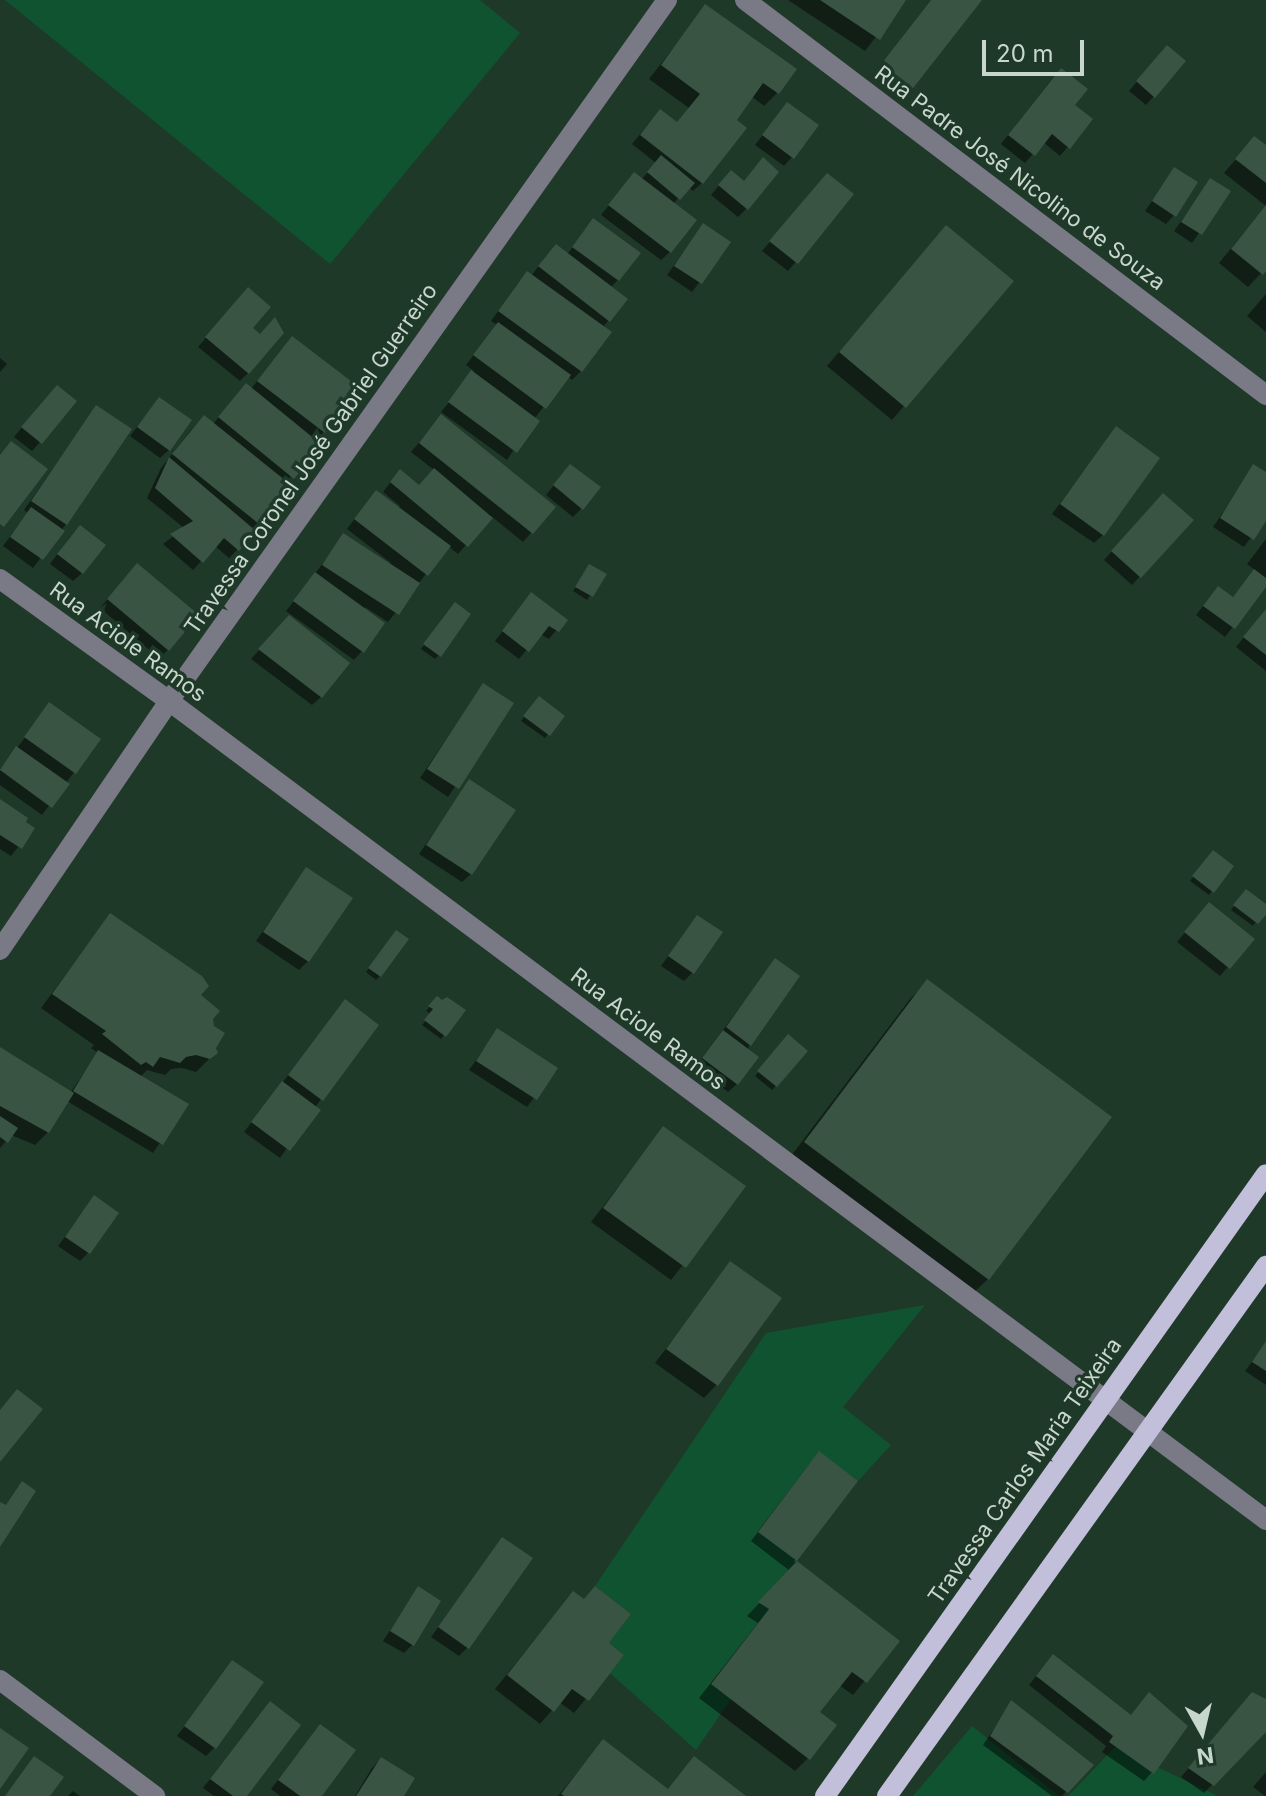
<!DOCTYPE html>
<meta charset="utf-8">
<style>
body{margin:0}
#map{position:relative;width:1266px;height:1796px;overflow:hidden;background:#1f3929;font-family:Inter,sans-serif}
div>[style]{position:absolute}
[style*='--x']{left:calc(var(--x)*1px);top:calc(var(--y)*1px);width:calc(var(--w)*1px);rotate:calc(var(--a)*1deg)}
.green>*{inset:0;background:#105331}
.shadow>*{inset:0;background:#0007}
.building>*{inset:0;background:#395443}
.minor>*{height:20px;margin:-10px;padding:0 10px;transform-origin:10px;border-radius:10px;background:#7a7986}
.major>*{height:20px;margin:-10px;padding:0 10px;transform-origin:10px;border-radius:10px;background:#c1bfda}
span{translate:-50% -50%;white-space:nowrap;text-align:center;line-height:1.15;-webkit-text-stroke:7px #1f3929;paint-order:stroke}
.street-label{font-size:22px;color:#c8d7cc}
.north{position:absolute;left:1162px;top:1692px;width:80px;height:80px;-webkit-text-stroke:6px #1f3929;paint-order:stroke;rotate:172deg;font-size:22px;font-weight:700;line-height:32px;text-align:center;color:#c8d7cc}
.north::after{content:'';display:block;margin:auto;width:28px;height:36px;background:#c8d7cc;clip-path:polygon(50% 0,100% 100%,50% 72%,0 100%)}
.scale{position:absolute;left:982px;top:40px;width:102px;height:36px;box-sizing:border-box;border:4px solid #c8d7cc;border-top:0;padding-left:10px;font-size:24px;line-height:28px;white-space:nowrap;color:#c8d7cc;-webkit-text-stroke:6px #1f3929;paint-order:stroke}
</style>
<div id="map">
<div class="green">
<i style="clip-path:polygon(5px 0,480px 0,520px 33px,330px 264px)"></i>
<i style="clip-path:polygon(925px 1305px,843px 1407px,891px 1445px,858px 1481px,819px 1452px,758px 1531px,797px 1561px,759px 1602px,769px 1609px,711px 1683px,731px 1699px,696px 1750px,610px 1673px,624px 1655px,609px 1643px,631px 1614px,595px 1586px,766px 1333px)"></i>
<i style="clip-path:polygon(972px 1726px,1059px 1796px,913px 1796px)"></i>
<i style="clip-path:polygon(1115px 1747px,1218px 1796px,1068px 1796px)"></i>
</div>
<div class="shadow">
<i style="clip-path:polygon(788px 0,904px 0,865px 51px)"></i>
<i style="clip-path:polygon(931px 0,980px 0,900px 99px,871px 77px)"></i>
<i style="clip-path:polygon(706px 6px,777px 93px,764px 106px,751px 96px,735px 119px,702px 183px,693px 191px,688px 187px,673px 204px,670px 252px,661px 260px,601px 215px,634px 174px,641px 180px,656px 163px,632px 144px,652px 120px,660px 111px,676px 124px,689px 108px,649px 79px)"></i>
<i style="clip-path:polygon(1159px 56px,1154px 96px,1146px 105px,1129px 91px)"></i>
<i style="clip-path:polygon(1052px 79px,1072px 106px,1090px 120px,1060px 156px,1043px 142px,1025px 163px,1001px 144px)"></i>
<i style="clip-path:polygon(787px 104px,792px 157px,784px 166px,755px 145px)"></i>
<i style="clip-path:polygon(1254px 138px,1266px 148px,1266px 268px,1248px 287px,1219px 263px,1266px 206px,1224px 173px)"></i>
<i style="clip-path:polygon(1174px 170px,1174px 215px,1166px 224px,1145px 211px)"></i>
<i style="clip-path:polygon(1210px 181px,1228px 192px,1192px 243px,1174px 231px)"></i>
<i style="clip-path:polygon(722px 182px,747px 208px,738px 217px,711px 195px)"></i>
<i style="clip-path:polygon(818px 185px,851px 195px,788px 271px,762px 251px)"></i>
<i style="clip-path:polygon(703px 225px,729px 243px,692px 292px,667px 275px)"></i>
<i style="clip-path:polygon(585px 229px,618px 280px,610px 288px,609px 320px,602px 328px,609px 333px,581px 371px,572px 380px,568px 376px,534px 419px,507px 460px,441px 412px,474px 371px,466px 365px,497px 325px,491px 321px,519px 282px,531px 276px,547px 255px,567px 255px)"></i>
<i style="clip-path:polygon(933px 241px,1011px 281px,892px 420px,827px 366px)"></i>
<i style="clip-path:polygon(1266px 294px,1266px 332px,1247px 316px)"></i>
<i style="clip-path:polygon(239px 299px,250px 328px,248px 373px,240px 381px,198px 347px)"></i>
<i style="clip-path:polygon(292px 338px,324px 431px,238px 549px,229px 558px,215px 546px,193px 570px,163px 544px,184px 528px,147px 498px,161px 468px,191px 430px,204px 417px,213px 424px,237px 395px,250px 390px)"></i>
<i style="clip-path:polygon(0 358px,7px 364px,0 372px)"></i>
<i style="clip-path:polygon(48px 396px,40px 442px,32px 451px,14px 437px)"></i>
<i style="clip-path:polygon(159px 399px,169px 450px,160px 458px,130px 436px)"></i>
<i style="clip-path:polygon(96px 407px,66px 524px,33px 568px,3px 546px,28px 513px,24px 510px)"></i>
<i style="clip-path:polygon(433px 426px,553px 507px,523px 542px,491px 516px,458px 554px,448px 546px,388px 622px,365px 607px,362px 651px,354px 660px,286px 611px,344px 536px,389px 565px,391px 563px,347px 529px,368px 501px,398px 509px,400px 506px,383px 492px,392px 480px,419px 487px,434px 470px,411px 452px)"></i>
<i style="clip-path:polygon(1116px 429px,1103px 535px,1094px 543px,1052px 514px)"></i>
<i style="clip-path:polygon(1254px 467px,1266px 475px,1266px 517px,1244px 547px,1213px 527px)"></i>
<i style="clip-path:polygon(562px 475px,582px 508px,573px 517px,546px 495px)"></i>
<i style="clip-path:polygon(1154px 504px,1140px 576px,1132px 585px,1104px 560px)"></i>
<i style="clip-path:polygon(71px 536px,82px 573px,73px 581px,50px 564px)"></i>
<i style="clip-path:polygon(1266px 539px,1266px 584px,1225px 637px,1196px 615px,1210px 597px,1232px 598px,1255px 570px,1247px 564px)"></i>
<i style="clip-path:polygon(589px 566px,604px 574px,587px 600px,573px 591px)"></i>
<i style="clip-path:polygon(128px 574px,168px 650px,159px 658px,100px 608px)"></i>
<i style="clip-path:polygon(531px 595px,565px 620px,549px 639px,540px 634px,519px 659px,495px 641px)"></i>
<i style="clip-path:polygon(451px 608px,439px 655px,435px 659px,421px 649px)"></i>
<i style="clip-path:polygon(1266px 610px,1266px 671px,1236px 647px)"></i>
<i style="clip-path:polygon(289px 618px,321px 697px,312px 705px,251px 659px)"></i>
<i style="clip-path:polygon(483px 685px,511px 703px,448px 797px,420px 778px)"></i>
<i style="clip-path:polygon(535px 702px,562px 716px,545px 738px,521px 721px)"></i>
<i style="clip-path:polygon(49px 705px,98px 740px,42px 815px,0 785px,0 771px)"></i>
<i style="clip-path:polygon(469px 782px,471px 874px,462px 882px,419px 854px)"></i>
<i style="clip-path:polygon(0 802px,32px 829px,11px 856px,0 849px)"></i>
<i style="clip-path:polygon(1209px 856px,1212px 891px,1209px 895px,1190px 881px)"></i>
<i style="clip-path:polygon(306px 870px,308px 961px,299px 970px,256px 941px)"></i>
<i style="clip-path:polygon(1243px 895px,1266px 907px,1253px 926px,1231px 910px)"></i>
<i style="clip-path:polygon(1201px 913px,1252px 939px,1220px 976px,1177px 942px)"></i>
<i style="clip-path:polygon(110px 915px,198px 996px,211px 1019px,215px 1053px,196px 1072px,182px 1068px,171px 1069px,165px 1075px,147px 1070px,140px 1077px,186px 1105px,153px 1153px,67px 1101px,48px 1132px,35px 1145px,11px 1135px,0 1148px,0 1050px,70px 1093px,98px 1053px,91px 1048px,94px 1045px,41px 1008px)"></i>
<i style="clip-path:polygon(697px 917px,692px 973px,684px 981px,661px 966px)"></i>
<i style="clip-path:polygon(392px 936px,380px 976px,376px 980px,366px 972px)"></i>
<i style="clip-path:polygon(775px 961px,737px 1084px,728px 1092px,695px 1067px)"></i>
<i style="clip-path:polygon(928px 982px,988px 1279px,970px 1296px,788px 1160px,910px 999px)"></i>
<i style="clip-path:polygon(437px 998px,444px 1035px,441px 1039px,422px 1025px,431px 1014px,426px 1011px)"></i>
<i style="clip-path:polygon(345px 1002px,321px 1099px,280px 1158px,244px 1132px)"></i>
<i style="clip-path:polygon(497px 1031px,555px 1069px,527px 1107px,469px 1070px)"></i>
<i style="clip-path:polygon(784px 1040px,805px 1052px,772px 1090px,755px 1076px)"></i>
<i style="clip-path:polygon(663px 1129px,743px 1187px,671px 1280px,591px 1222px)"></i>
<i style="clip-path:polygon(94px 1198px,88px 1253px,80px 1261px,58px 1246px)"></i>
<i style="clip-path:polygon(730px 1264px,717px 1384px,704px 1398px,655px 1363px)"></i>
<i style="clip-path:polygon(1266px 1343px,1266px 1385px,1245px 1371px)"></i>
<i style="clip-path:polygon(810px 1463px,855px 1481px,794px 1561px,897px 1641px,853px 1695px,839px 1685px,818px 1712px,808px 1758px,795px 1771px,699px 1698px,758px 1623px,747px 1616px,790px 1571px,751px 1541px)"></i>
<i style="clip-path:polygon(503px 1539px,468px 1647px,459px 1656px,431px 1637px)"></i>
<i style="clip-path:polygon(418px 1589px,412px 1645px,404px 1653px,383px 1641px)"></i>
<i style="clip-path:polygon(573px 1593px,606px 1644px,622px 1655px,574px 1713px,559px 1702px,540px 1724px,495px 1689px)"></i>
<i style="clip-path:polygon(233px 1662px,215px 1747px,206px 1756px,177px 1736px)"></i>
<i style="clip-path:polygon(1044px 1666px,1152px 1772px,1144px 1781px,1102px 1752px,1106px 1746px,1029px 1685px)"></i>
<i style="clip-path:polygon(1266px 1701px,1266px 1729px,1204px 1793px,1181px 1777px,1244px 1704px)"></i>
<i style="clip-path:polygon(1012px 1702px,1091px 1765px,1062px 1796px,1052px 1796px,983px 1745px)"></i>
<i style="clip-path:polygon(270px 1703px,245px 1796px,214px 1796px,203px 1788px)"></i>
<i style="clip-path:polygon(320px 1726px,320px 1796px,280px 1796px,271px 1789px)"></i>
<i style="clip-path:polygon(603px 1742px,667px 1791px,694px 1759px,742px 1796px,558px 1796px)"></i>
<i style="clip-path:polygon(381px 1759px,402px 1796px,355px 1796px,372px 1768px)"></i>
<i style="clip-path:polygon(1266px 1772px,1266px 1796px,1265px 1796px,1253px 1787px)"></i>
<i style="clip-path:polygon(73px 1791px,80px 1796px,68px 1796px)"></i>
</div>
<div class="building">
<i style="clip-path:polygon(820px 0,906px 0,880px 40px)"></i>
<i style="clip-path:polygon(931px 0,982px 0,910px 92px,878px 68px)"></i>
<i style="clip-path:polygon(705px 4px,797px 69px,779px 94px,763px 83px,737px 120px,747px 128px,703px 184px,640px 135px,660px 109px,677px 122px,700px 94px,661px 65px)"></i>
<i style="clip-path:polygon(1167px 45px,1186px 61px,1155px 98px,1136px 81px)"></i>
<i style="clip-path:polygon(1061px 68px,1088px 89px,1075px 105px,1093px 119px,1070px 149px,1052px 134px,1035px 156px,1008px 135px)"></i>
<i style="clip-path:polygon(787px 102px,819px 125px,794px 159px,762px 135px)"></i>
<i style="clip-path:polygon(1254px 136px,1266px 145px,1266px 183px,1235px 159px)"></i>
<i style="clip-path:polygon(661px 155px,695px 183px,680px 200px,647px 172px)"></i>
<i style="clip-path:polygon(763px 157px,779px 172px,748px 210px,718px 185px,731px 170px,744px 181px)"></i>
<i style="clip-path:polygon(1174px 167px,1198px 182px,1176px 217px,1152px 201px)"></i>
<i style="clip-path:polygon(634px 172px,697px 220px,671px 253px,608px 205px)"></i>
<i style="clip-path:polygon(827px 173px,854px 194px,798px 264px,769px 241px)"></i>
<i style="clip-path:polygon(1210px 178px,1231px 191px,1202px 235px,1181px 222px)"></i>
<i style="clip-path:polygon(1266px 205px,1266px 271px,1263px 275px,1231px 249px)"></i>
<i style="clip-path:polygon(593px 218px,641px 253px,619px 281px,572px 247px)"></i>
<i style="clip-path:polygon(703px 223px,731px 242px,702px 284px,674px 266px)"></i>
<i style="clip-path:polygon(946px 225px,1014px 281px,906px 408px,839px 352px)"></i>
<i style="clip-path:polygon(556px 244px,628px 299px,610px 322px,538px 266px)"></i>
<i style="clip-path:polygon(527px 271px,612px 332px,582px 372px,498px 311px)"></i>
<i style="clip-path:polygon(248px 287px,271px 307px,253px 328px,260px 334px,275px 317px,284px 333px,249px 374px,205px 337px)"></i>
<i style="clip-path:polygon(498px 322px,571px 375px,546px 409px,473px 355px)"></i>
<i style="clip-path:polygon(292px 336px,360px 388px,325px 433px,257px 381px)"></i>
<i style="clip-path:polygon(471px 370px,540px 421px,517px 453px,448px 402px)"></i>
<i style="clip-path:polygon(246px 383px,322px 445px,294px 479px,218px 417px)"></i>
<i style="clip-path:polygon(57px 385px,77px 401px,42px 444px,21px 427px)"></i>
<i style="clip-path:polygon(159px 397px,192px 420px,170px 451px,137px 427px)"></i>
<i style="clip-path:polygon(96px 405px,132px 429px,67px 525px,31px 501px)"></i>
<i style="clip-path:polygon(441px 414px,556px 507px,533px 534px,419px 443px)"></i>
<i style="clip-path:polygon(204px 415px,291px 485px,259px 524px,172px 454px)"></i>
<i style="clip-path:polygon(1116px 426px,1160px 458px,1104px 536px,1060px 504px)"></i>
<i style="clip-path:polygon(11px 441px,48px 469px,4px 527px,0 524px,0 455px)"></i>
<i style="clip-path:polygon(169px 457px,256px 531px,239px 551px,224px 538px,203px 563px,170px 534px,193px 521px,155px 488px)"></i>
<i style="clip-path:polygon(570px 464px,601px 487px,583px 510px,553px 485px)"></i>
<i style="clip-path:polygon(1253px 464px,1266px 472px,1266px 521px,1254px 540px,1220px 518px)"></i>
<i style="clip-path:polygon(434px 468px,493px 518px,468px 547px,390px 482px,400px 469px,419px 485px)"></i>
<i style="clip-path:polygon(376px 490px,451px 546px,428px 576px,354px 519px)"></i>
<i style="clip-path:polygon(1163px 493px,1194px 520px,1141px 578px,1111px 551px)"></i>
<i style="clip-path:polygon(31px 507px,65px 531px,43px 560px,10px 537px)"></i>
<i style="clip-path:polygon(80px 525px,106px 545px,83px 574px,57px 554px)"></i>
<i style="clip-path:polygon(343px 533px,420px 583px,399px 615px,322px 565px)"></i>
<i style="clip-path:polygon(137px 563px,199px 615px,169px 651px,107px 599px)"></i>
<i style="clip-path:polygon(589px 564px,607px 574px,593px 597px,575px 587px)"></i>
<i style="clip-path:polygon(1254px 569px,1266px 578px,1266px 587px,1235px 629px,1203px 606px,1218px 586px,1233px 597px)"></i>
<i style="clip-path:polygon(315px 572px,385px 623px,364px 653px,293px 601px)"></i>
<i style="clip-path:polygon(531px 592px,568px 620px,559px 632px,549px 626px,529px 652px,502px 631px)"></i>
<i style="clip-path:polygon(455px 602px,471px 614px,441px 657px,423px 644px)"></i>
<i style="clip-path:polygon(1266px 609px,1266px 655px,1243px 637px)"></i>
<i style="clip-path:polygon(289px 615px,350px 663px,322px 698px,258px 649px)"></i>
<i style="clip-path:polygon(483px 683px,514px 703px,459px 789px,427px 769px)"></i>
<i style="clip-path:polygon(539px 696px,565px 716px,550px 736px,523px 716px)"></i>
<i style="clip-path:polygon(49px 702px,101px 739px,76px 774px,24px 737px)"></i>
<i style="clip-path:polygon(16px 746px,70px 784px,52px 808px,0 770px)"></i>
<i style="clip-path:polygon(469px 779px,516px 810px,472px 875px,426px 845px)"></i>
<i style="clip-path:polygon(0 799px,28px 818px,26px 822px,35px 828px,22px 849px,0 835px)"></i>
<i style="clip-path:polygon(1213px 850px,1234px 866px,1214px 893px,1192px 876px)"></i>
<i style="clip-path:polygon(306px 867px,353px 898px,309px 962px,263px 932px)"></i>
<i style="clip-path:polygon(1246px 889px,1266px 904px,1266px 915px,1258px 924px,1233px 905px)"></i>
<i style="clip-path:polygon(1209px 902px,1255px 939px,1230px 969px,1184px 932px)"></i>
<i style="clip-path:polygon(110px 913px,202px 976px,209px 986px,201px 995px,220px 1011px,213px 1019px,214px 1026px,225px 1033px,216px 1048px,218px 1053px,210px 1059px,196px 1055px,186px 1057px,180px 1063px,160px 1057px,153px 1067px,146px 1062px,141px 1065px,102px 1034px,106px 1031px,52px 994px)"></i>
<i style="clip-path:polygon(697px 915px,723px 932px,694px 974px,668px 956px)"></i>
<i style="clip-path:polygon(396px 930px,409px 939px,381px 977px,368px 968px)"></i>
<i style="clip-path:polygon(775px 958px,800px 976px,751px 1046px,726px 1027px)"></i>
<i style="clip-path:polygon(927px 979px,1112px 1117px,989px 1280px,804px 1142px)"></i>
<i style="clip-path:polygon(437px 996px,442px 1000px,447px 997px,466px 1010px,446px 1037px,424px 1020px,433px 1009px,428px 1006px)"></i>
<i style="clip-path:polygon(345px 999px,379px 1025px,323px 1101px,288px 1075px)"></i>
<i style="clip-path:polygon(497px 1028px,558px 1068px,537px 1100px,476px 1061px)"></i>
<i style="clip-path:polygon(723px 1030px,759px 1057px,738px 1085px,702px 1058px)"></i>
<i style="clip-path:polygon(788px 1034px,808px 1051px,777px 1087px,757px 1071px)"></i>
<i style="clip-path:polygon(0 1047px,74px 1093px,49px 1133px,0 1106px)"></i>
<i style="clip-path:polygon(98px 1050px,189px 1104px,163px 1145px,73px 1091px)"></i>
<i style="clip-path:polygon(282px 1081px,321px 1110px,290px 1151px,251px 1122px)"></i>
<i style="clip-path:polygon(0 1116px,18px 1128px,8px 1143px,0 1137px)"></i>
<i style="clip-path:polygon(663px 1126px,746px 1186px,686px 1268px,603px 1208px)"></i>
<i style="clip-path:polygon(94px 1195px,119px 1213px,90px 1254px,65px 1237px)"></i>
<i style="clip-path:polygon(730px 1261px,782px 1298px,718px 1386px,666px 1349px)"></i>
<i style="clip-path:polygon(1266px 1341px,1266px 1371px,1252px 1362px)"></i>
<i style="clip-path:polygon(17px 1389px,43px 1409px,0 1462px,0 1410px)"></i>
<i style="clip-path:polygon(819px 1451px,858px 1481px,797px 1561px,758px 1532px)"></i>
<i style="clip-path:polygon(22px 1481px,36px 1491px,0 1547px,0 1502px,6px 1505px)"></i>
<i style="clip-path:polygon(502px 1537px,533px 1558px,469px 1649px,438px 1627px)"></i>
<i style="clip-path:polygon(797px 1561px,900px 1641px,867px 1683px,852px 1672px,820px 1712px,837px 1725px,810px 1760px,711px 1684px,769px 1609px,758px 1602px)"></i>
<i style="clip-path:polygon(418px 1586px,441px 1601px,414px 1646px,390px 1631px)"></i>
<i style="clip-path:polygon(595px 1586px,631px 1614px,609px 1643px,624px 1655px,589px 1701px,572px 1689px,554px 1712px,507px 1675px,573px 1591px,584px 1599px)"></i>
<i style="clip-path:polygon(1053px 1654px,1131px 1715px,1149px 1692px,1188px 1726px,1154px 1774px,1109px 1742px,1113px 1736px,1036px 1676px)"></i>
<i style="clip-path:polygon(232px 1660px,264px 1682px,216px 1749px,184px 1726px)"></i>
<i style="clip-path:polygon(1252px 1692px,1266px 1699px,1266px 1732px,1214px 1786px,1188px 1768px)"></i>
<i style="clip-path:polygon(1011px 1700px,1094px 1765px,1068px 1793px,990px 1736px)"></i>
<i style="clip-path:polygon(270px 1701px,301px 1725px,247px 1796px,233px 1796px,210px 1779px)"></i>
<i style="clip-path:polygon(320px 1724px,356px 1750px,322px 1796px,300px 1796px,278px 1780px)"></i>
<i style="clip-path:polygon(0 1728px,29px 1748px,0 1789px)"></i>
<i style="clip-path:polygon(603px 1739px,668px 1789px,694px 1756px,746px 1796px,564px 1796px,561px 1794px)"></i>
<i style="clip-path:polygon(34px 1756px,64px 1777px,50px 1796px,5px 1796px)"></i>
<i style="clip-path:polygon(381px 1757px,415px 1778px,404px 1796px,356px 1796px)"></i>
</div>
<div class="minor">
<i style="--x:745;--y:0;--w:654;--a:37.17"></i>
<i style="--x:0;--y:579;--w:208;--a:35.8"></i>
<i style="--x:169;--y:701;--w:1369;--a:36.74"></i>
<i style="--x:0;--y:950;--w:301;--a:-55.8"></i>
<i style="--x:169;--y:701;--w:860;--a:-54.61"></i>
<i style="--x:0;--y:1680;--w:194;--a:36.8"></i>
</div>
<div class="major">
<i style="--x:825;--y:1796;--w:762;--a:-54.66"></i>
<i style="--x:887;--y:1796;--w:652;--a:-54.43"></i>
</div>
<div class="street-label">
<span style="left:1020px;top:178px;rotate:37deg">Rua Padre José Nicolino de Souza</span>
<span style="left:311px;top:459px;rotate:-55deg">Travessa Coronel José Gabriel Guerreiro</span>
<span style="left:128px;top:642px;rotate:36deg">Rua Aciole Ramos</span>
<span style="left:648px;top:1029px;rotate:37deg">Rua Aciole Ramos</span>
<span style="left:1025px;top:1471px;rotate:-55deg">Travessa Carlos Maria Teixeira</span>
</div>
<div class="north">N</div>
<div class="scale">20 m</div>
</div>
